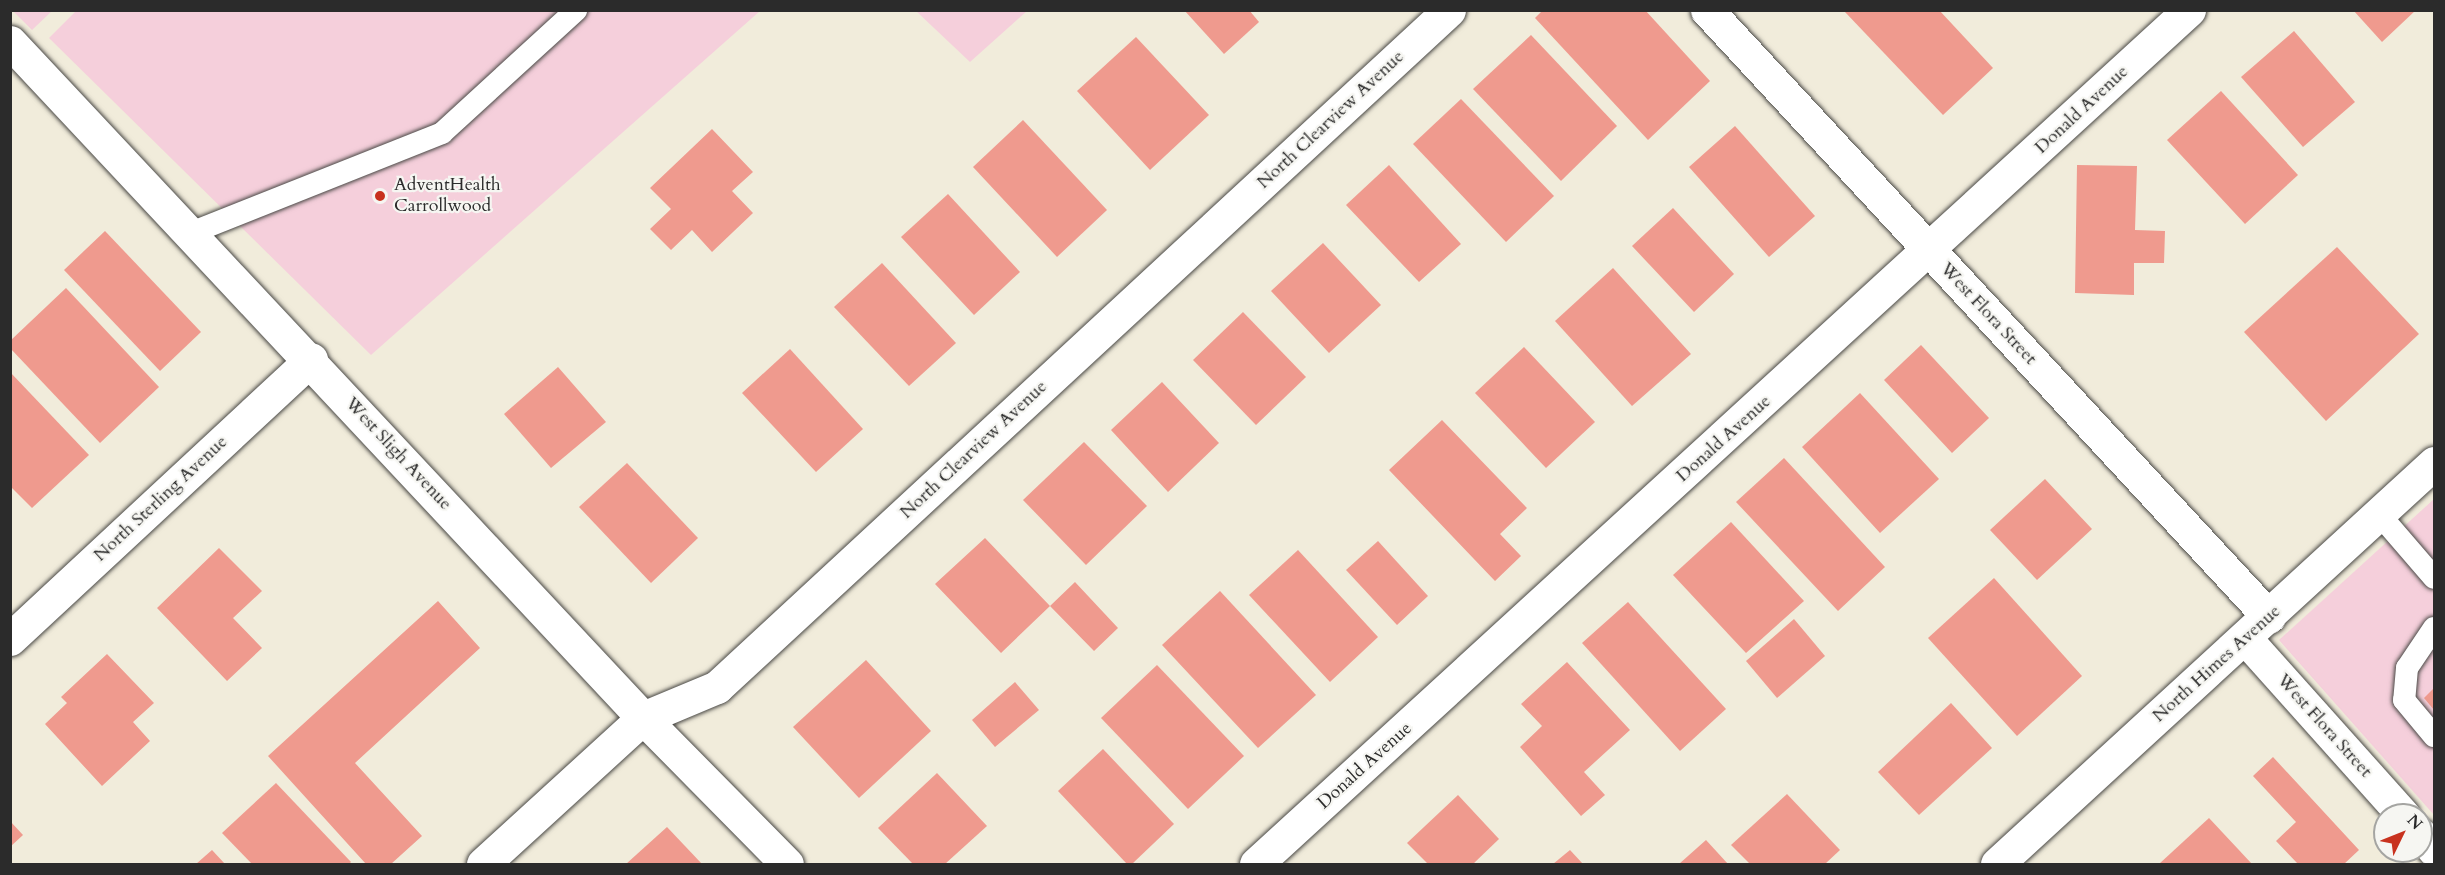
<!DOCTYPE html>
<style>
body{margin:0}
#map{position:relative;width:2445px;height:875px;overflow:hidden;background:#f1ecdb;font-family:Cardo,serif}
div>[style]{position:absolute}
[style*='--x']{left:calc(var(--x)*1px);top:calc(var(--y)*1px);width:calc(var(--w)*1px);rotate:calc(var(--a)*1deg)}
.built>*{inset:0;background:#f5cfdb}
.building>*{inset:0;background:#ef9a8e}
.roads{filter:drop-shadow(0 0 2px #494845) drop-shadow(0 0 2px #494845)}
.service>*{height:22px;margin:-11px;padding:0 11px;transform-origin:11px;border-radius:11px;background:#fff}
.minor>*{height:33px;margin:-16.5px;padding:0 16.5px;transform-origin:16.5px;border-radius:16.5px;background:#fff}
.tertiary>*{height:33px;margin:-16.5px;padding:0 16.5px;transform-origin:16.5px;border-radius:16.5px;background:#fff}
.dots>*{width:16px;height:16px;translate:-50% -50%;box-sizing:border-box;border:3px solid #f6f6f2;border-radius:50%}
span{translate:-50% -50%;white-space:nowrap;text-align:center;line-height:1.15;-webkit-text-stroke:4.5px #f6f6f2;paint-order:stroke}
.street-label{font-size:18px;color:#2b2b2b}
.poi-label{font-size:18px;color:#2b2b2b}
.left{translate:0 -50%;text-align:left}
.frame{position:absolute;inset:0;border:12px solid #2b2b2b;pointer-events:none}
.north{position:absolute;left:2373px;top:803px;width:60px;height:60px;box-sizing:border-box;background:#f6f6f2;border:2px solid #a5a5a2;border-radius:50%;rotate:47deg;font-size:16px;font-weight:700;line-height:24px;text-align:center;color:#2b2b2b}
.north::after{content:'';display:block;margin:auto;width:21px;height:27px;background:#c8321e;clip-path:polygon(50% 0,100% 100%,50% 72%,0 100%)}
</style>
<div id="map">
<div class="built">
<i style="clip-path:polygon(77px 10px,760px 11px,371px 355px,49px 38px)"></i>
<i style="clip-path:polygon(13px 11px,52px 11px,32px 30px)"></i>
<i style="clip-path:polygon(916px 11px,1027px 11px,970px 62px)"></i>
<i style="clip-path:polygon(2434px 499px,2434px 815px,2279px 640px)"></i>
</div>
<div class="building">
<i style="clip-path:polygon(1184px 10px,1249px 10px,1259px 22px,1224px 54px)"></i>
<i style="clip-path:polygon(1543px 10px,1645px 10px,1710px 81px,1648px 140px,1535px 18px)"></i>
<i style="clip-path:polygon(1939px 10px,1993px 68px,1943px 115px,1845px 12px)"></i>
<i style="clip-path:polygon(2353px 10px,2416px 10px,2382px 42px)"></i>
<i style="clip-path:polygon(2294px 31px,2355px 102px,2303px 147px,2241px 77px)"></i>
<i style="clip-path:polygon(1531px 35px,1617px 126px,1561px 181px,1473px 89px)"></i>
<i style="clip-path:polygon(1136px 37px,1209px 115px,1150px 170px,1077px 91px)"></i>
<i style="clip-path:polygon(2221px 91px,2298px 175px,2245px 224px,2167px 140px)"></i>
<i style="clip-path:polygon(1461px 99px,1554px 196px,1506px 242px,1413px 144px)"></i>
<i style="clip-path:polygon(1023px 120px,1107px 210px,1057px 257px,973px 167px)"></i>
<i style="clip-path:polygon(1735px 126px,1815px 216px,1769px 257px,1689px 167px)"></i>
<i style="clip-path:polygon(712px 129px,753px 172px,732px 191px,753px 213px,712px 252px,692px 230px,671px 250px,650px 229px,671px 209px,650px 188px)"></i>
<i style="clip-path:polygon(1389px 165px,1461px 244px,1419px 282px,1346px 205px)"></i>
<i style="clip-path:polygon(2077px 165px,2137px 166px,2135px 230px,2165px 231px,2164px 263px,2134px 263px,2134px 295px,2075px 293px)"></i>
<i style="clip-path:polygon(948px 194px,1020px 272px,974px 315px,901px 237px)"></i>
<i style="clip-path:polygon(1673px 208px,1734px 274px,1694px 312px,1632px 246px)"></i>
<i style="clip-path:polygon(105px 231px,201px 332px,160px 371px,64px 270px)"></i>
<i style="clip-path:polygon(1323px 243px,1381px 305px,1329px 353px,1271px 291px)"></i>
<i style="clip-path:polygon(2337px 247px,2419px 334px,2326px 421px,2244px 332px)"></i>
<i style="clip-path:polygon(882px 263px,956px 343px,909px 386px,834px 307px)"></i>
<i style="clip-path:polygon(1613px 268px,1691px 354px,1632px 406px,1555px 321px)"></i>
<i style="clip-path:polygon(66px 288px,159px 387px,100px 443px,10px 348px,10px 341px)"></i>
<i style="clip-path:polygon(1243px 312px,1306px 377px,1256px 425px,1193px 360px)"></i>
<i style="clip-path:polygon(1921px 345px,1989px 418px,1952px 453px,1884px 380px)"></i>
<i style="clip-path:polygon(1524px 347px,1595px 422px,1546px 468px,1475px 393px)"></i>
<i style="clip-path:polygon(790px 349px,863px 429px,816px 472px,742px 393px)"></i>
<i style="clip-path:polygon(558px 367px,606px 422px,551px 468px,504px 414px)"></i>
<i style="clip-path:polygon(10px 372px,89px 455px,32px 508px,10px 486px)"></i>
<i style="clip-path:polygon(1162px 382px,1219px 443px,1168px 492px,1111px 430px)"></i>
<i style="clip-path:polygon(1860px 393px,1939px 479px,1880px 533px,1802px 447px)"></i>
<i style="clip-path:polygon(1442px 420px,1527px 508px,1500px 534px,1521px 556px,1495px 581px,1389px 470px)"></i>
<i style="clip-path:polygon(1084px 442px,1147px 506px,1086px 565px,1023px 500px)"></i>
<i style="clip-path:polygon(1784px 458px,1885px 567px,1838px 611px,1736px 502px)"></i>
<i style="clip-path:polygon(627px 463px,698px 538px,651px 583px,579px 507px)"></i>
<i style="clip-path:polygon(2045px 479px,2092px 529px,2037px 580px,1990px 530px)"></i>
<i style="clip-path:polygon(1731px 522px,1804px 601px,1746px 653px,1673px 575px)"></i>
<i style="clip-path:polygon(985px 538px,1050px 606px,1075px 582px,1118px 628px,1094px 651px,1050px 606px,1001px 653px,935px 584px)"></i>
<i style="clip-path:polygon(1378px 541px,1428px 596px,1397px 625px,1346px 570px)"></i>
<i style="clip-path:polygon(219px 548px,262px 591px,233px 618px,262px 648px,227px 681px,157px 608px)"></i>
<i style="clip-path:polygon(1298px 550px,1378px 637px,1330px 682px,1249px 595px)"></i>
<i style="clip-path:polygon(1994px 578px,2082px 676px,2017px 736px,1928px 638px)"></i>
<i style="clip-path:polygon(1220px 591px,1316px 695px,1258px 748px,1162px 645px)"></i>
<i style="clip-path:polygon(438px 601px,480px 648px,355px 763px,422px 836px,391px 864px,366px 864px,268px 756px)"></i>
<i style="clip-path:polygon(1628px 602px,1726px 709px,1680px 751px,1582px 643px)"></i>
<i style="clip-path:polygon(1794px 619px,1825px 656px,1777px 698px,1746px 661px)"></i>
<i style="clip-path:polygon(107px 654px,154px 703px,133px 722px,150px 741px,102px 786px,45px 724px,67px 703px,61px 697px)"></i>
<i style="clip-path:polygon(866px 660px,931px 731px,859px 798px,793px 727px)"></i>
<i style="clip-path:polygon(1567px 662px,1630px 730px,1584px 772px,1605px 795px,1581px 816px,1520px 747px,1542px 726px,1521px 704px)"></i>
<i style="clip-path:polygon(1157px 665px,1244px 756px,1188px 809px,1101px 718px)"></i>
<i style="clip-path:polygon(1015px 682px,1039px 710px,995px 747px,972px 720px)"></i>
<i style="clip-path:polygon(2434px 688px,2434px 710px,2424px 698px)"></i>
<i style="clip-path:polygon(1951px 703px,1992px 748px,1919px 815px,1878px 772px)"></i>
<i style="clip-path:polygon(1103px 749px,1174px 824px,1132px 864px,1127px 864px,1058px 791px)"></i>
<i style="clip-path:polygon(2273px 757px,2359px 850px,2344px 864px,2298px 864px,2276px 841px,2296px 822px,2253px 776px)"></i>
<i style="clip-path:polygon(937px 773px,987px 826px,945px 864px,913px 864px,878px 828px)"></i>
<i style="clip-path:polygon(276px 783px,351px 862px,349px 864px,252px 864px,222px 833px)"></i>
<i style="clip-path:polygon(1787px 794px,1840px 850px,1825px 864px,1750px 864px,1731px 845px)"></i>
<i style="clip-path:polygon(1458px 795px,1499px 839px,1473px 864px,1428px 864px,1407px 843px)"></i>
<i style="clip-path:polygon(2209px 818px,2252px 864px,2159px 864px)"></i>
<i style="clip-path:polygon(10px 821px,23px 835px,10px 847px)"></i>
<i style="clip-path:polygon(667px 827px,702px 864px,626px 864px)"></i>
<i style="clip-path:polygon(1706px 840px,1728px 864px,1679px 864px)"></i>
<i style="clip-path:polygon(212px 850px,225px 864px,196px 864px)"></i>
<i style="clip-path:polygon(1570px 850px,1583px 864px,1553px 864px)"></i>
</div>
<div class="roads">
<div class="service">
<i style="--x:191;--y:233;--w:270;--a:-21.7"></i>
<i style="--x:442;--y:133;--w:182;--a:-42.5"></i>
<i style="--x:2379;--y:514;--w:84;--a:49.3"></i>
<i style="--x:2434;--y:628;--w:48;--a:124"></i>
<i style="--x:2407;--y:668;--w:32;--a:95"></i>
<i style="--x:2404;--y:700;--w:47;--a:50.2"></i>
</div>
<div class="minor">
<i style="--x:1707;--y:10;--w:827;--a:47.2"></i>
<i style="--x:10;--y:42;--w:926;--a:46.88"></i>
<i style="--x:643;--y:718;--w:205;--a:45.4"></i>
<i style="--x:2245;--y:638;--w:237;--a:48.2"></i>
<i style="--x:10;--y:639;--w:411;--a:-42.9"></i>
<i style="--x:2421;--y:835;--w:20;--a:49"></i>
<i style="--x:483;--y:864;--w:217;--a:-42.4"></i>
<i style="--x:643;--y:718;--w:80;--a:-22.7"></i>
<i style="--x:717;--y:687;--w:997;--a:-42.76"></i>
<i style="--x:1256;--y:864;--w:1265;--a:-42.47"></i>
</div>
<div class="tertiary">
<i style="--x:1997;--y:864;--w:593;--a:-42.54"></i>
</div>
</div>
<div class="dots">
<i style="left:380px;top:196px;background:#c8321e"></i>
</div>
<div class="street-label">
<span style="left:2082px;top:110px;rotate:-43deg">Donald Avenue</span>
<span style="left:1331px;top:120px;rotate:-43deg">North Clearview Avenue</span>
<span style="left:1988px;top:314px;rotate:47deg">West Flora Street</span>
<span style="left:1724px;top:439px;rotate:-42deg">Donald Avenue</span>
<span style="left:974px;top:450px;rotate:-43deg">North Clearview Avenue</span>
<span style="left:398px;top:454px;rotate:47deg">West Sligh Avenue</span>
<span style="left:161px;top:499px;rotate:-43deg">North Sterling Avenue</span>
<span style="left:2217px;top:664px;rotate:-42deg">North Himes Avenue</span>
<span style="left:2324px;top:726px;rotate:48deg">West Flora Street</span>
<span style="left:1365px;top:766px;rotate:-42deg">Donald Avenue</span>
</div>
<div class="poi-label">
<span class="left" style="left:394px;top:196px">AdventHealth<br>Carrollwood</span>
</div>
<div class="frame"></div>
<div class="north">N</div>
</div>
